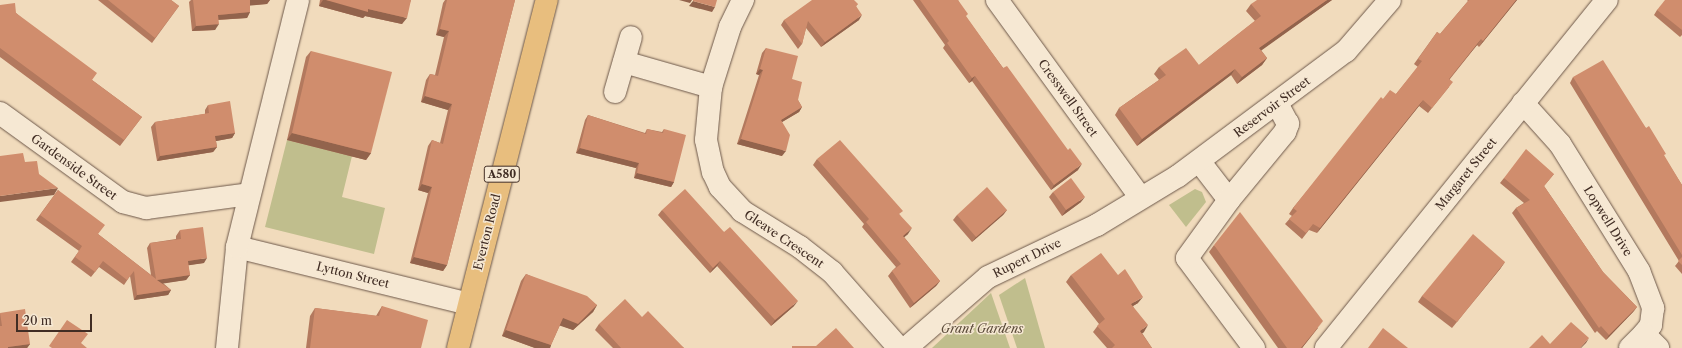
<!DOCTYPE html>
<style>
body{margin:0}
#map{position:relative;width:1682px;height:348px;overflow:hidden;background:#f1dbbc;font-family:"Libre Caslon Text",serif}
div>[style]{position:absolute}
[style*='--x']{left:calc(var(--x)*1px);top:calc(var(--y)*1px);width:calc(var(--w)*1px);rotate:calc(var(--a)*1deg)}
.green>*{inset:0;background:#c0be8d}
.roads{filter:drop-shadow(0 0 1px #6d584a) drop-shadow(0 0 1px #6d584a)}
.minor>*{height:22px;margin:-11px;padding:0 11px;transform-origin:11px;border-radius:11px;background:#f6e8d3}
.primary>*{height:22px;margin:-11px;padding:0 11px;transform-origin:11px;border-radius:11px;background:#e8be7e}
.wall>*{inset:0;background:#b3795e}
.shaded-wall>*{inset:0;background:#92634c}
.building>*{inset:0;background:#d08d6d}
span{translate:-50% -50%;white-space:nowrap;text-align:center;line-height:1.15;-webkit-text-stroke:3px #f6e8d3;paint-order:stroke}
.shield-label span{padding:1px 3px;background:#f6e8d3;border:1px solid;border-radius:3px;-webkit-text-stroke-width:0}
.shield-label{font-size:11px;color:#412d24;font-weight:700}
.street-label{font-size:12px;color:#412d24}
.park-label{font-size:12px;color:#5a4a39;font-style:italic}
.scale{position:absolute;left:16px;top:314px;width:76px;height:18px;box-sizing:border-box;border:2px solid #412d24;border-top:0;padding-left:5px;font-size:12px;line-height:14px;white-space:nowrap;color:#412d24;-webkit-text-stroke:3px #f6e8d3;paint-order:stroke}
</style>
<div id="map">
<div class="green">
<i style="clip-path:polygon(287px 140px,352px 156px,342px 197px,385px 208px,374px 254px,265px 227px)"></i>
<i style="clip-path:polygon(1195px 189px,1202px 192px,1206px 202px,1186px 227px,1169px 205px)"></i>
<i style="clip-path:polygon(1025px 278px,1045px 348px,1017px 348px,999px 295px)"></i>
<i style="clip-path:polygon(991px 293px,1010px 348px,932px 348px)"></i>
</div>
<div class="roads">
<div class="minor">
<i style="--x:743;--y:0;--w:30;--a:116"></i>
<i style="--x:730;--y:27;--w:63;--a:107.6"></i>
<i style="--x:711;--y:87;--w:53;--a:95.4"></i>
<i style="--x:706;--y:140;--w:33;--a:78"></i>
<i style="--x:713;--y:172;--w:17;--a:65"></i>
<i style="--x:720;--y:187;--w:33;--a:47"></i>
<i style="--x:742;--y:211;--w:68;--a:31.8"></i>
<i style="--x:800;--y:247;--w:41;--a:38"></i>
<i style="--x:832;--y:272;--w:101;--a:48.6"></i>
<i style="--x:997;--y:0;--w:243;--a:54"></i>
<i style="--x:624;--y:62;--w:91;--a:16"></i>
<i style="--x:615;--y:92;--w:57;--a:-73.8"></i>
<i style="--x:1523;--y:103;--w:55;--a:47.9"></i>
<i style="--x:1560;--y:144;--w:150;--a:58.1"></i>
<i style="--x:1639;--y:271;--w:40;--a:69"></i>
<i style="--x:1653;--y:308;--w:17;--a:97"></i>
<i style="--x:1651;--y:325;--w:11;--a:128"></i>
<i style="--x:1644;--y:334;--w:20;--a:45"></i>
<i style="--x:0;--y:113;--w:152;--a:35.9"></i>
<i style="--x:123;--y:202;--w:24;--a:15"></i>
<i style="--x:146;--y:208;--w:104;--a:-7.7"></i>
<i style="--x:1199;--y:161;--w:49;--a:52.4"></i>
<i style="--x:237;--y:247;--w:239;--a:13.8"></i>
<i style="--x:227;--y:348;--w:101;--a:-84.3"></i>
<i style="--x:237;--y:247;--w:254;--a:-76.1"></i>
<i style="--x:906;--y:348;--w:108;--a:-40.9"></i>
<i style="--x:988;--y:277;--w:121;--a:-25.5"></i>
<i style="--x:1097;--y:225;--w:95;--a:-31.2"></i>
<i style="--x:1178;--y:176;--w:209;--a:-36.7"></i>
<i style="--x:1346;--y:51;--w:67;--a:-49.2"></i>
<i style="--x:1254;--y:348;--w:112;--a:-126.7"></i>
<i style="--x:1187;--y:258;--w:72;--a:-54.1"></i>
<i style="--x:1229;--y:200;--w:88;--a:-50.5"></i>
<i style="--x:1285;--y:132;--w:9;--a:-69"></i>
<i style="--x:1288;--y:124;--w:24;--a:-118"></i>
<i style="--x:1326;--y:348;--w:447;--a:-51.1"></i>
<i style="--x:1630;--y:348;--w:20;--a:-45"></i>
</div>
<div class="primary">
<i style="--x:458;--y:348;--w:359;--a:-75.7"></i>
</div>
</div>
<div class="wall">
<i style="clip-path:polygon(98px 0,171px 0,179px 6px,152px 43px)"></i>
<i style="clip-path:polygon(191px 0,270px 0,267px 4px,250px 5px,250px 12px,247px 18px,218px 20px,215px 30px,192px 31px,189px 2px)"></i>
<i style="clip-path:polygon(320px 0,411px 0,402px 24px,365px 16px,363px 18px,319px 6px)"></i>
<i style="clip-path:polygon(445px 0,515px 0,447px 265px,443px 271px,410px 263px,428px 193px,418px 190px,428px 146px,432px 140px,440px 143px,448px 110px,421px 102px,426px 80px,430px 74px,435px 75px,444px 37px,436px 35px,443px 3px)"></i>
<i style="clip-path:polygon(913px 0,958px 0,966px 17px,987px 46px,1078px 170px,1051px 190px,972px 81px,969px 83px,943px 48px,945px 45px)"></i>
<i style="clip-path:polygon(1332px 0,1261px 50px,1267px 58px,1262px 65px,1237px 84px,1231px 75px,1137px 146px,1115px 115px,1119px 108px,1159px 80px,1154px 74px,1159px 67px,1199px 65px,1255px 21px,1246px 11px,1251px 4px)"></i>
<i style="clip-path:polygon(1467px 0,1517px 0,1479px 47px,1477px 45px,1450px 79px,1449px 87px,1428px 113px,1419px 106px,1317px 233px,1309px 230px,1302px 239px,1285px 224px,1292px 216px,1289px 214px,1293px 208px,1383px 99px,1396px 94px,1418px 67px,1414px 64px,1437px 32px,1440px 34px,1468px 1px)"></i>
<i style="clip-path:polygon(1682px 0,1682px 35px,1680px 37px,1654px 15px,1657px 10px)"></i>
<i style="clip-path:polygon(858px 4px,856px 6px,859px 20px,821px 47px,806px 28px,802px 44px,798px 49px,781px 25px,784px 20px)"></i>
<i style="clip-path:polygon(0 5px,16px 13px,92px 80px,142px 117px,120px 146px,0 57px)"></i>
<i style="clip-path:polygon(766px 48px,792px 79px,798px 100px,802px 107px,799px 112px,782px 122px,782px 156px,737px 144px,759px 75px,756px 74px,762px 53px)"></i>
<i style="clip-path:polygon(311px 51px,371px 153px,366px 160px,287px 140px,306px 57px)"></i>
<i style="clip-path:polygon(1573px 77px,1646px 128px,1682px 185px,1682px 274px,1675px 266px,1679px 261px,1570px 83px)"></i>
<i style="clip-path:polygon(208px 105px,235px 133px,232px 138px,216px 141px,217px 147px,213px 152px,157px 161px,151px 127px,155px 122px,205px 114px,205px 110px)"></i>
<i style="clip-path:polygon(588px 115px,645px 133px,647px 129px,662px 132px,664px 129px,674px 182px,671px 187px,634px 178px,636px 168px,576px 153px,585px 120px)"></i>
<i style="clip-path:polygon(817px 159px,900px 215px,908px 234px,904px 237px,940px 281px,936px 286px,910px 308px,888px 276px,892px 271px,896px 267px,862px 227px,864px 224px,813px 165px)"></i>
<i style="clip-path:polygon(1554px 174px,1544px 186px,1603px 272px,1637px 307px,1633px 312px,1606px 340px,1597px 331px,1595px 333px,1512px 213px,1516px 208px,1524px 203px,1500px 183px,1504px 178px)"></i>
<i style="clip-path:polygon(58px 190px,98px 234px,151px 275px,147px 248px,150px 243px,176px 239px,176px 236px,180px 230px,204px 263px,188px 265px,190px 275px,186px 280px,163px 283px,171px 290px,168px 295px,134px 300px,130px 276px,124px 285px,99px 267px,91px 277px,71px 262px,79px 251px,36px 220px)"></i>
<i style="clip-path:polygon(1053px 192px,1081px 202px,1062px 216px,1049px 197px)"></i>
<i style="clip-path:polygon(662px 210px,724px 232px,794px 306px,771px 326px,717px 266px,710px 273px,658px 215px)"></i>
<i style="clip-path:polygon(1007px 210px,1003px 215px,972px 242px,953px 220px,957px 215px)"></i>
<i style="clip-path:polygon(1214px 245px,1318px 328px,1302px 348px,1278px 348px,1209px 252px)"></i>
<i style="clip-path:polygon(1505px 262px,1500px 269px,1452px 328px,1418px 302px,1422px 296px)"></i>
<i style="clip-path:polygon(526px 274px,597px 305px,593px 312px,573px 330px,560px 325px,551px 345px,550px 348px,535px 348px,502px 336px,521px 281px)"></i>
<i style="clip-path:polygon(1071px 275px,1138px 303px,1133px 306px,1144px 332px,1142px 333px,1152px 348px,1107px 348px,1093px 332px,1099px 324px,1066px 282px)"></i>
<i style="clip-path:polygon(382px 306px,421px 348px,306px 348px,310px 316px,315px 308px,376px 316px)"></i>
<i style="clip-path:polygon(0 313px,30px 344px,27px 348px,0 348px)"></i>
<i style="clip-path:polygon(642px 317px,684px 348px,613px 348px,595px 330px,599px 324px)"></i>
</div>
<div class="shaded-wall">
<i style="clip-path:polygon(250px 0,270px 0,267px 4px,246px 6px)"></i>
<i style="clip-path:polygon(323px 0,326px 0,368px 9px,407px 18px,402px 24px,365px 16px,363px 18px,319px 6px)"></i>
<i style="clip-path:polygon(679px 0,692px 0,690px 3px)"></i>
<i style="clip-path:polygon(1327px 0,1332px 0,1255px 55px,1259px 48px)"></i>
<i style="clip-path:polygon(1516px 0,1517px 0,1479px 47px,1483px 41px)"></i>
<i style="clip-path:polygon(693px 1px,715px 7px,712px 12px,689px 6px)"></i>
<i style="clip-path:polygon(250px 12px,247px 18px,214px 20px,218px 15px)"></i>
<i style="clip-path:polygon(862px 15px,859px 20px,821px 47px,825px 42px)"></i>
<i style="clip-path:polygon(219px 24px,215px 30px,192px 31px,196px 26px)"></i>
<i style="clip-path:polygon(440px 29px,449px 31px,444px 37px,436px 35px)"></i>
<i style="clip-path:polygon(1481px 39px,1477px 45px,1445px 84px)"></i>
<i style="clip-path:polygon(1267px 58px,1262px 65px,1237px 84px,1242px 77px)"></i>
<i style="clip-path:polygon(760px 69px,763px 70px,759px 75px,756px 74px)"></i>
<i style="clip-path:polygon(1235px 69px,1231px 75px,1137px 146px,1142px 139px)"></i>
<i style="clip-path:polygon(975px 76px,972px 81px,969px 83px,972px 78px)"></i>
<i style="clip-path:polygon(425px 96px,452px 104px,448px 110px,421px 102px)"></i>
<i style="clip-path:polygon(1423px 100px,1419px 106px,1317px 233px,1320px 228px)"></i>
<i style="clip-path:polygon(802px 107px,799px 112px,777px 125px,781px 120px)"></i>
<i style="clip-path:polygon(235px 133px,232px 138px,211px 142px,215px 136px)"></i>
<i style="clip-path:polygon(292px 133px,371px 153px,366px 160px,287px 140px)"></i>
<i style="clip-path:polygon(741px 139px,786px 151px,782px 156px,737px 144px)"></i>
<i style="clip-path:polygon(217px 147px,213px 152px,157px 161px,160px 156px)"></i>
<i style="clip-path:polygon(580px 148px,639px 163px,636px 168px,576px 153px)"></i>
<i style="clip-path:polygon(1082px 164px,1078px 170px,1051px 190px,1054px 185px)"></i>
<i style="clip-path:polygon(637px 173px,674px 182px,671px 187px,634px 178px)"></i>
<i style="clip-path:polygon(422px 184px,432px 187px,428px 193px,418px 190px)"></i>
<i style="clip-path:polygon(58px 188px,54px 195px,0 202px,0 196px)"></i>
<i style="clip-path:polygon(1085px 197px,1081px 202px,1062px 216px,1066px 210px)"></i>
<i style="clip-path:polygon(1007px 210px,1003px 215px,972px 242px,976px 237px)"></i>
<i style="clip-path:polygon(912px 228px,908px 234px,900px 241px,903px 236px)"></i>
<i style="clip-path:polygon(414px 257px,447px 265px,443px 271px,410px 263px)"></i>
<i style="clip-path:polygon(207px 258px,204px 263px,184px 266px,188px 261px)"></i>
<i style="clip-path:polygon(720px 261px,717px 266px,710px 273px,713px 268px)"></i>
<i style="clip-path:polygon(1505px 262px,1500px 269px,1452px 328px,1457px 322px)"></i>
<i style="clip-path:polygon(190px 275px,186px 280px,154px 285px,157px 280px)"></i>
<i style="clip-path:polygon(940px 281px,936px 286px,910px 308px,914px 303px)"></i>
<i style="clip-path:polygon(171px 290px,168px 295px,134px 300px,137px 295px)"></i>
<i style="clip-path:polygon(1143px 297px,1138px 303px,1126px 310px,1131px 304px)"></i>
<i style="clip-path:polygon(798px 301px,794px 306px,771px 326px,775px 320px)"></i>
<i style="clip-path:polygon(597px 305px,593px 312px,573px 330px,558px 325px,563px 318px)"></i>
<i style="clip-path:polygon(1637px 307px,1633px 312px,1606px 340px,1609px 335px)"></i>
<i style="clip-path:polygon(1323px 321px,1302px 348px,1301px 348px)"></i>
<i style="clip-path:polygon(1148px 325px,1144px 332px,1136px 338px,1140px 331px)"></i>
<i style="clip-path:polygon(506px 330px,551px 345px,550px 348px,535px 348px,502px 336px)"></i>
<i style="clip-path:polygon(1589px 338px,1586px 343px,1581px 348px,1580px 348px)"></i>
<i style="clip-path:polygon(30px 344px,27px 348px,7px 348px,8px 347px)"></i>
</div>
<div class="building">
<i style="clip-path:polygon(108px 0,171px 0,179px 6px,155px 38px)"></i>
<i style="clip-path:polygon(193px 0,256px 0,250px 0,250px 12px,218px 15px,219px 24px,196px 26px)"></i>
<i style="clip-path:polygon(326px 0,411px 0,407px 18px,368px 9px,368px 12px)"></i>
<i style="clip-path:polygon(447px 0,515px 0,447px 265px,414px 257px,432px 187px,422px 184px,432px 140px,443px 144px,452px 104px,425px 96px,430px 74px,438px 76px,449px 31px,440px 29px)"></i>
<i style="clip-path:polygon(693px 0,717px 0,715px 7px,693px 1px)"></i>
<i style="clip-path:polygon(812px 0,854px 0,858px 4px,856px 6px,862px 15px,825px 42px,808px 21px,802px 44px,784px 20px)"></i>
<i style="clip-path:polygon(920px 0,958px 0,968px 14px,966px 16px,1003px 68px,1007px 66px,1068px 150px,1070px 148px,1082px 164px,1054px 185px,975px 76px,972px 78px,947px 43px,949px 41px)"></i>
<i style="clip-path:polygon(1257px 0,1327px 0,1259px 48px,1267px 58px,1242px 77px,1235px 69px,1142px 139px,1119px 108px,1166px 75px,1159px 67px,1186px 48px,1199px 65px,1215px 52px,1261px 16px,1251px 4px)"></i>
<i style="clip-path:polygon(1469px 0,1516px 0,1483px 41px,1481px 39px,1449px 79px,1453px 82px,1432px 108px,1423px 100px,1320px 228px,1313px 224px,1306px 233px,1289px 219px,1297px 211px,1293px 208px,1381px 97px,1383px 99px,1390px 90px,1396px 94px,1422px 61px,1418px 59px,1437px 32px,1440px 34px)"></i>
<i style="clip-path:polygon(1665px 0,1682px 0,1682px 30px,1657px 10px)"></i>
<i style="clip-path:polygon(15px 3px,16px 13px,97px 73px,92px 80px,142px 117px,124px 140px,0 48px,0 5px)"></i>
<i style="clip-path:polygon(766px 48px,798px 56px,792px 79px,802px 82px,798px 100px,802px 107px,781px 120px,790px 135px,786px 151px,741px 139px,763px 70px,760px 69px)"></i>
<i style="clip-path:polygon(311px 51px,392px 72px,371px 153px,292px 133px)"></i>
<i style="clip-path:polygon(1603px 60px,1646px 128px,1649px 126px,1666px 154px,1664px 155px,1682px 185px,1682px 255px,1573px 77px)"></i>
<i style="clip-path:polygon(230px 101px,235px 133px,215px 136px,217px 147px,160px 156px,155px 122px,209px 113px,208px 105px)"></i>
<i style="clip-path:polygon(588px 115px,646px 134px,647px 129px,663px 133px,664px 129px,686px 135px,674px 182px,637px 173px,639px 163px,580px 148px)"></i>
<i style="clip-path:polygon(840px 140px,903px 211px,899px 214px,912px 228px,903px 236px,940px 281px,914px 303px,892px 271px,901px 264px,866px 222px,869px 219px,817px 159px)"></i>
<i style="clip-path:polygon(1526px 149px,1554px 174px,1544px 186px,1603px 272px,1637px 307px,1609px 335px,1601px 326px,1599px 328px,1516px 208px,1530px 200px,1504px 178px)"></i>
<i style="clip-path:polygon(23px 153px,25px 162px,37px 161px,39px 174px,58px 188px,0 196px,0 156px)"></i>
<i style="clip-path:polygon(1071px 178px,1085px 197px,1066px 210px,1053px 192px)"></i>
<i style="clip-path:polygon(987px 187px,1007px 210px,976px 237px,957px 215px)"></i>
<i style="clip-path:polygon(685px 189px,724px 232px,730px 227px,798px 301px,775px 320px,720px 261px,713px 268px,662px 210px)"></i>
<i style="clip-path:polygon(58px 190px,105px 225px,98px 234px,156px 279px,150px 243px,181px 239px,180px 230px,203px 227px,207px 258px,188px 261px,190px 275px,157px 280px,171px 290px,137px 295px,134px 271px,127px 280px,103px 261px,95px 272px,75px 257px,82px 246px,40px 215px)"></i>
<i style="clip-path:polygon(1240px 212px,1323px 321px,1301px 348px,1287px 348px,1214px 245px)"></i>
<i style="clip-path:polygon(1473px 234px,1505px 262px,1457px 322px,1422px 296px)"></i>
<i style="clip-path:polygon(1101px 253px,1118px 275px,1125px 269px,1143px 297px,1131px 304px,1148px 325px,1140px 331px,1152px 348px,1112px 348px,1115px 345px,1097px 326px,1105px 319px,1071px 275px)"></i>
<i style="clip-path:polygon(1682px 257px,1682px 265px,1678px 261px)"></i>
<i style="clip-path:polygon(526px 274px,587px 296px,597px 305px,578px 324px,563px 318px,551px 345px,506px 330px)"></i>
<i style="clip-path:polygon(625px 299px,642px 317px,648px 311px,684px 348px,621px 348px,599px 324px)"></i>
<i style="clip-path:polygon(382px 306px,428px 320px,421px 348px,310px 348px,315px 308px,379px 316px)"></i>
<i style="clip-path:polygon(25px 309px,30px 344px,8px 347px,8px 348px,0 348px,0 326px,2px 326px,0 313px)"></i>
<i style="clip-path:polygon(67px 320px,88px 334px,81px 343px,87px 348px,52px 348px,49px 346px)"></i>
<i style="clip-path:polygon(1571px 322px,1589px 338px,1580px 348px,1529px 348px,1542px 335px,1550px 344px)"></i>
<i style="clip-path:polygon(836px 328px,854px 348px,792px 348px,792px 346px,816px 346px)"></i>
<i style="clip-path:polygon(1383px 328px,1408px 348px,1368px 348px)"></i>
</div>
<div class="shield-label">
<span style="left:502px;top:174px">A580</span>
</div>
<div class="street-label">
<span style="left:1068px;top:98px;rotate:54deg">Cresswell Street</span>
<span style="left:1272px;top:107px;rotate:-37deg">Reservoir Street</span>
<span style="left:74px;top:167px;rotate:36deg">Gardenside Street</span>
<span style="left:1466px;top:174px;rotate:-51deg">Margaret Street</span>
<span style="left:1608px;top:221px;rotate:58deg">Lopwell Drive</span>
<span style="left:487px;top:232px;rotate:-76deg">Everton Road</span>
<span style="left:784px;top:239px;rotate:34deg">Gleave Crescent</span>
<span style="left:1027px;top:258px;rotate:-26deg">Rupert Drive</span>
<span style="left:353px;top:275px;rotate:14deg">Lytton Street</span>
</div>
<div class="park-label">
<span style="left:982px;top:329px">Grant Gardens</span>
</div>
<div class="scale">20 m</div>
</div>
